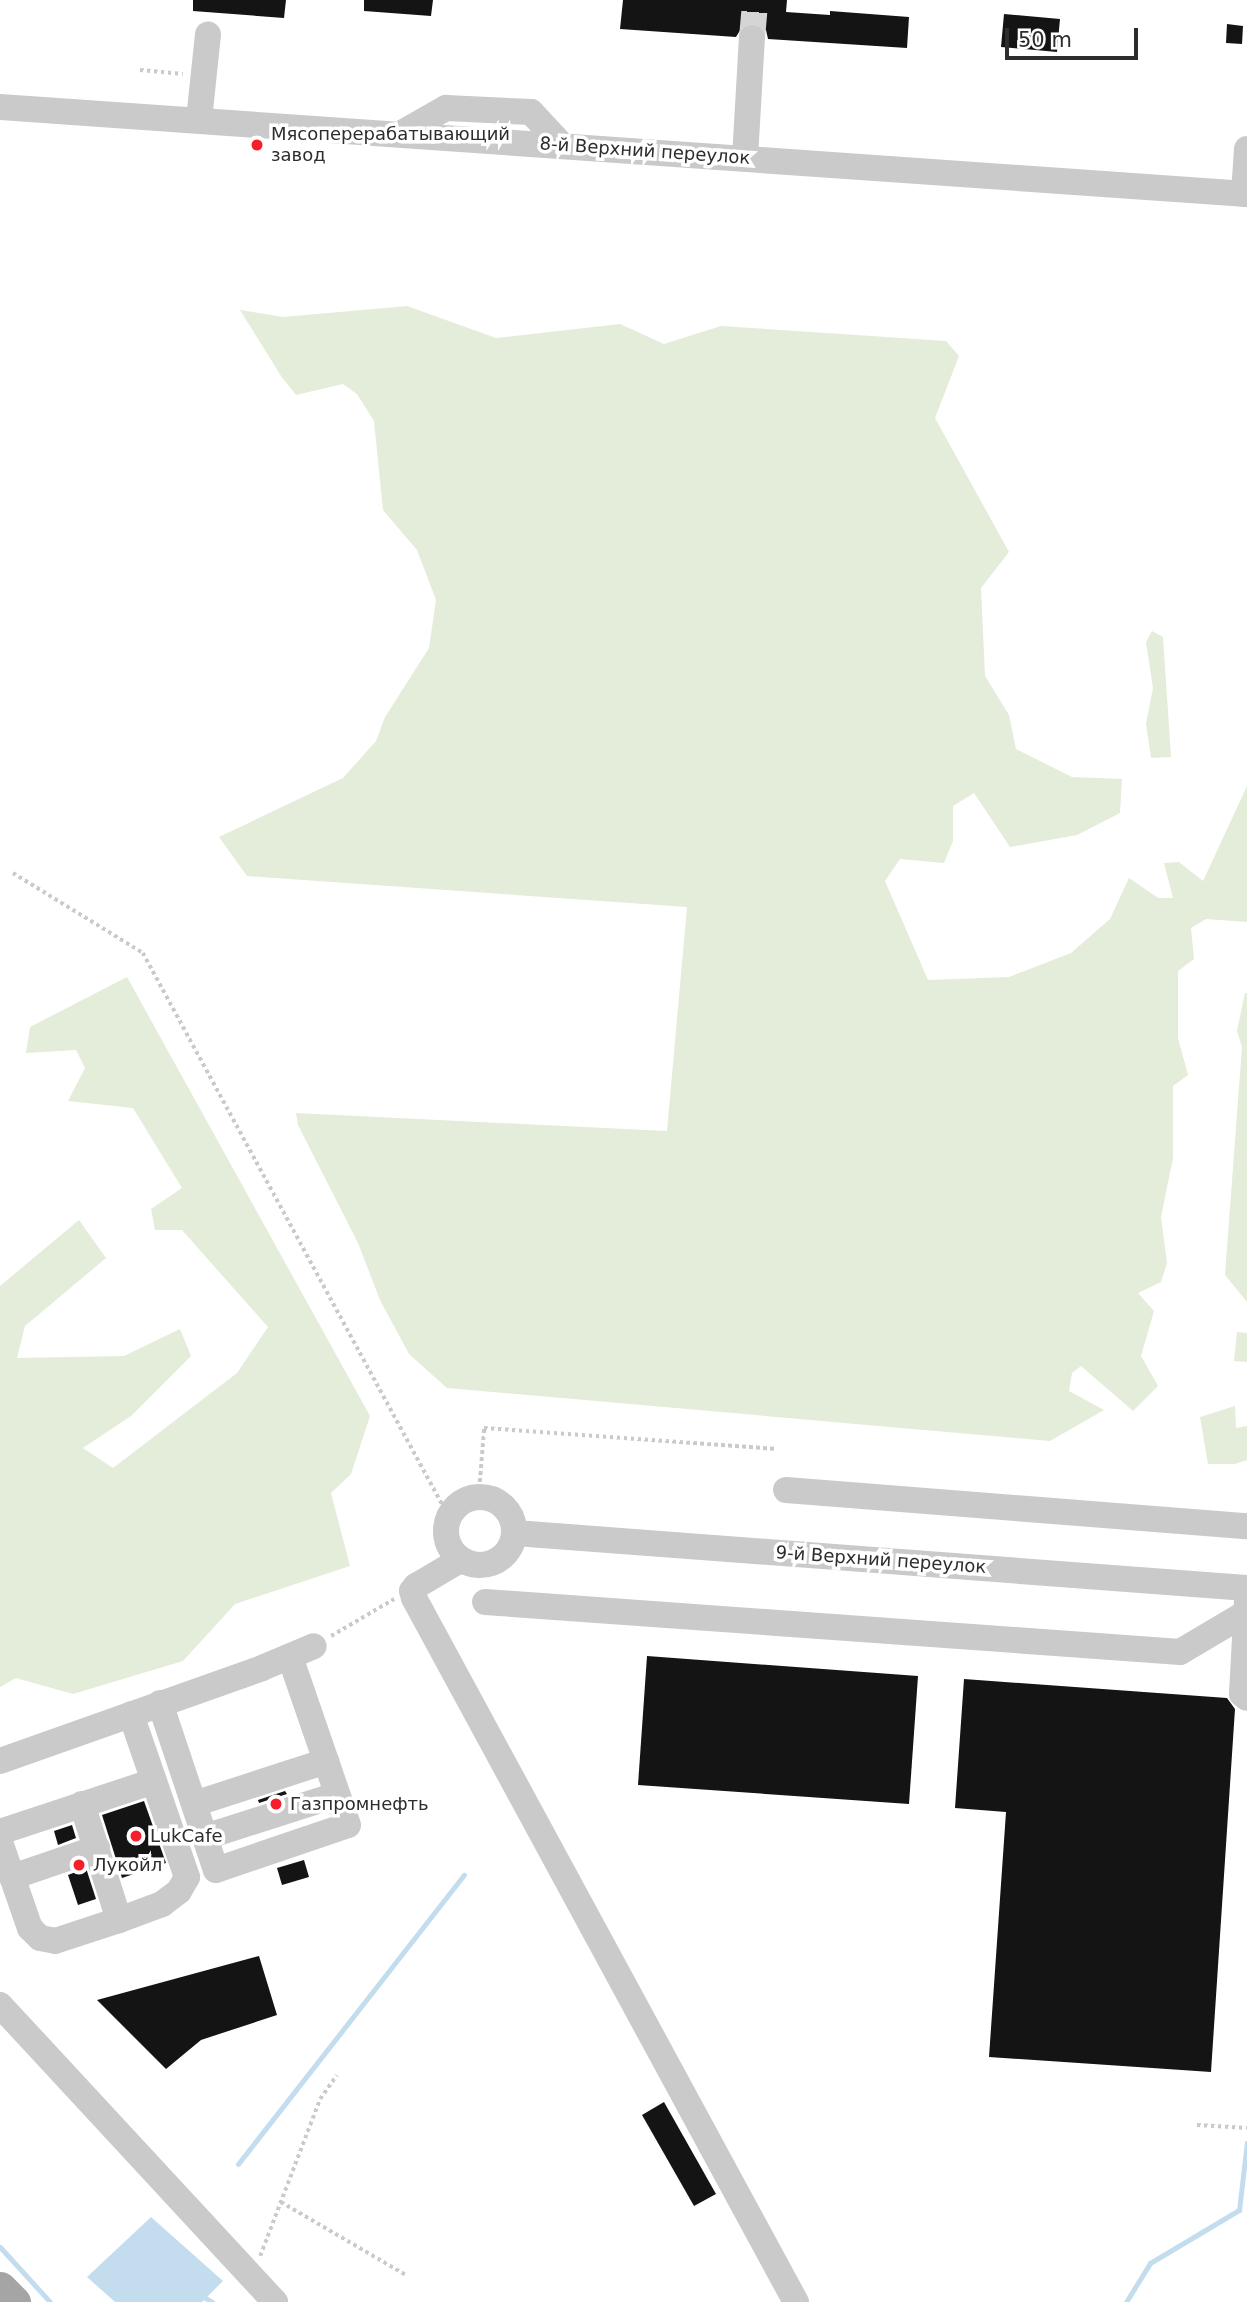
<!DOCTYPE html>
<meta charset="utf-8">
<style>
body{margin:0}
#map{position:relative;width:1247px;height:2302px;overflow:hidden;background:#fff;font-family:"DejaVu Sans",sans-serif}
div>[style]{position:absolute}
[style*='--x']{left:calc(var(--x)*1px);top:calc(var(--y)*1px);width:calc(var(--w)*1px);rotate:calc(var(--a)*1deg)}
.green>*{inset:0;background:#e3edd9}
.water>*{inset:0;background:#c3ddef}
.stream>*{height:5px;margin:-2.5px;padding:0 2.5px;transform-origin:2.5px;border-radius:2.5px;background:#c3ddef}
.building>*{inset:0;background:#141414}
.minor-tunnel>*{height:26px;margin-top:-13px;transform-origin:0;background:repeating-linear-gradient(90deg,#d5d5d5 0 26px,transparent 0 39px)}
.path>*{height:3.5px;margin-top:-1.75px;transform-origin:0;background:repeating-linear-gradient(90deg,#cacaca 0 3.5px,transparent 0 7px)}
.minor>*{height:26px;margin:-13px;padding:0 13px;transform-origin:13px;border-radius:13px;background:#cacaca}
.minor>.ring{margin:-13px;padding:0;box-sizing:content-box;background:none;border:26px solid #cacaca;border-radius:50%}
.major>*{height:33px;margin:-16.5px;padding:0 16.5px;transform-origin:16.5px;border-radius:16.5px;background:#a5a5a5}
.dots>*{width:19px;height:19px;translate:-50% -50%;box-sizing:border-box;border:4px solid #fff;border-radius:50%}
span{translate:-50% -50%;white-space:nowrap;text-align:center;line-height:1.15;-webkit-text-stroke:7px #fff;paint-order:stroke}
.poi-label{font-size:18px;color:#2d2d2d}
.left{translate:0 -50%;text-align:left}
.street-label{font-size:18px;color:#2d2d2d}
.scale{position:absolute;left:1005px;top:28px;width:133px;height:32px;box-sizing:border-box;border:4px solid #2d2d2d;border-top:0;padding-left:9px;font-size:21px;line-height:24px;white-space:nowrap;color:#2d2d2d;-webkit-text-stroke:5px #fff;paint-order:stroke}
</style>
<div id="map">
<div class="green">
<i style="clip-path:polygon(407px 306px,496px 338px,620px 324px,664px 344px,721px 326px,946px 341px,959px 356px,935px 418px,1009px 552px,981px 588px,985px 676px,1009px 715px,1016px 749px,1072px 777px,1122px 779px,1120px 813px,1077px 835px,1010px 847px,974px 793px,953px 806px,953px 841px,944px 863px,900px 859px,885px 881px,928px 980px,1009px 977px,1071px 953px,1110px 919px,1129px 878px,1158px 898px,1173px 898px,1164px 863px,1179px 862px,1203px 881px,1247px 786px,1247px 922px,1206px 919px,1191px 928px,1194px 959px,1178px 971px,1178px 1038px,1188px 1075px,1173px 1086px,1173px 1158px,1161px 1217px,1167px 1263px,1161px 1282px,1138px 1293px,1154px 1311px,1141px 1356px,1158px 1386px,1133px 1411px,1081px 1366px,1072px 1373px,1069px 1391px,1104px 1410px,1050px 1441px,447px 1388px,409px 1354px,380px 1300px,358px 1243px,298px 1125px,296px 1113px,667px 1131px,687px 907px,247px 876px,219px 837px,343px 778px,376px 741px,385px 717px,429px 648px,436px 600px,417px 550px,383px 510px,374px 421px,357px 394px,343px 384px,296px 395px,281px 376px,240px 310px,283px 317px)"></i>
<i style="clip-path:polygon(1152px 631px,1163px 637px,1171px 757px,1151px 758px,1146px 724px,1153px 688px,1146px 642px)"></i>
<i style="clip-path:polygon(127px 977px,370px 1416px,351px 1474px,331px 1493px,350px 1566px,235px 1604px,183px 1661px,73px 1694px,16px 1678px,0 1687px,0 1286px,79px 1220px,106px 1258px,25px 1326px,17px 1358px,124px 1356px,180px 1329px,191px 1356px,131px 1416px,83px 1448px,113px 1468px,237px 1373px,268px 1327px,182px 1230px,155px 1230px,151px 1209px,182px 1188px,133px 1108px,68px 1101px,85px 1068px,76px 1050px,26px 1053px,30px 1027px)"></i>
<i style="clip-path:polygon(1245px 993px,1247px 993px,1247px 1302px,1225px 1275px,1242px 1047px,1237px 1031px)"></i>
<i style="clip-path:polygon(1237px 1332px,1247px 1333px,1247px 1362px,1234px 1361px)"></i>
<i style="clip-path:polygon(1235px 1406px,1236px 1428px,1247px 1426px,1247px 1460px,1235px 1464px,1208px 1464px,1200px 1417px)"></i>
</div>
<div class="water">
<i style="clip-path:polygon(151px 2217px,223px 2281px,202px 2302px,115px 2302px,87px 2277px)"></i>
</div>
<div class="stream">
<i style="--x:238;--y:2164;--w:367;--a:-52"></i>
<i style="--x:0;--y:2247;--w:74;--a:47.7"></i>
<i style="--x:202;--y:2296;--w:12;--a:31"></i>
<i style="--x:1126;--y:2302;--w:46;--a:-58.4"></i>
<i style="--x:1150;--y:2263;--w:104;--a:-30.8"></i>
<i style="--x:1239;--y:2210;--w:68;--a:-83.3"></i>
</div>
<div class="building">
<i style="clip-path:polygon(193px 0,286px 0,284px 18px,193px 11px)"></i>
<i style="clip-path:polygon(364px 0,433px 0,431px 16px,364px 11px)"></i>
<i style="clip-path:polygon(623px 0,787px 0,786px 12px,830px 15px,830px 11px,909px 17px,907px 48px,768px 39px,766px 30px,754px 22px,744px 24px,736px 37px,620px 29px)"></i>
<i style="clip-path:polygon(1004px 14px,1060px 19px,1057px 52px,1001px 47px)"></i>
<i style="clip-path:polygon(1227px 24px,1243px 26px,1242px 44px,1226px 43px)"></i>
<i style="clip-path:polygon(647px 1656px,918px 1676px,909px 1804px,638px 1785px)"></i>
<i style="clip-path:polygon(964px 1679px,1227px 1698px,1235px 1709px,1211px 2072px,989px 2057px,1006px 1812px,955px 1808px)"></i>
<i style="clip-path:polygon(285px 1791px,287px 1794px,259px 1803px,258px 1800px)"></i>
<i style="clip-path:polygon(144px 1801px,166px 1863px,122px 1878px,102px 1815px)"></i>
<i style="clip-path:polygon(72px 1825px,76px 1838px,58px 1845px,54px 1831px)"></i>
<i style="clip-path:polygon(304px 1860px,309px 1877px,282px 1885px,277px 1868px)"></i>
<i style="clip-path:polygon(86px 1868px,96px 1899px,78px 1905px,68px 1875px)"></i>
<i style="clip-path:polygon(259px 1956px,277px 2015px,201px 2040px,166px 2069px,97px 2000px)"></i>
<i style="clip-path:polygon(664px 2102px,716px 2194px,694px 2206px,642px 2115px)"></i>
</div>
<div class="minor-tunnel">
<i style="--x:752;--y:38;--w:38;--a:-85"></i>
</div>
<div class="path">
<i style="--x:140;--y:70;--w:43;--a:5.3"></i>
<i style="--x:13;--y:873;--w:153;--a:31.6"></i>
<i style="--x:143;--y:953;--w:627;--a:61.51"></i>
<i style="--x:479;--y:1489;--w:61;--a:-85.3"></i>
<i style="--x:484;--y:1428;--w:291;--a:4.1"></i>
<i style="--x:331;--y:1636;--w:73;--a:-30.4"></i>
<i style="--x:1197;--y:2125;--w:50;--a:3.4"></i>
<i style="--x:281;--y:2202;--w:145;--a:30.3"></i>
<i style="--x:260;--y:2256;--w:168;--a:-69.1"></i>
<i style="--x:320;--y:2099;--w:29;--a:-55"></i>
</div>
<div class="minor">
<i style="--x:0;--y:107;--w:1250;--a:3.99"></i>
<i style="--x:199;--y:120;--w:86;--a:-84"></i>
<i style="--x:400;--y:134;--w:53;--a:-29.5"></i>
<i style="--x:446;--y:108;--w:85;--a:2.7"></i>
<i style="--x:531;--y:112;--w:45;--a:46.8"></i>
<i style="--x:745;--y:158;--w:120;--a:-86.7"></i>
<i style="--x:1244;--y:194;--w:45;--a:-86.2"></i>
<i style="--x:786;--y:1490;--w:462;--a:4.5"></i>
<i class="ring" style="left:446px;top:1497px;width:42px;height:42px"></i>
<i style="--x:515;--y:1533;--w:734;--a:4.3"></i>
<i style="--x:460;--y:1560;--w:51;--a:149.4"></i>
<i style="--x:416;--y:1586;--w:6;--a:129"></i>
<i style="--x:412;--y:1591;--w:7;--a:74"></i>
<i style="--x:414;--y:1598;--w:801;--a:61.52"></i>
<i style="--x:1247;--y:1601;--w:93;--a:93.1"></i>
<i style="--x:1242;--y:1694;--w:6;--a:39"></i>
<i style="--x:485;--y:1602;--w:697;--a:4.11"></i>
<i style="--x:1180;--y:1652;--w:77;--a:-30.6"></i>
<i style="--x:160;--y:1703;--w:176;--a:71.5"></i>
<i style="--x:216;--y:1870;--w:139;--a:-18.8"></i>
<i style="--x:348;--y:1825;--w:178;--a:-109"></i>
<i style="--x:0;--y:1761;--w:278;--a:-19.5"></i>
<i style="--x:262;--y:1668;--w:56;--a:-22.9"></i>
<i style="--x:82;--y:1804;--w:122;--a:72.3"></i>
<i style="--x:194;--y:1804;--w:139;--a:-18"></i>
<i style="--x:0;--y:1832;--w:162;--a:-18.3"></i>
<i style="--x:205;--y:1837;--w:139;--a:-17.7"></i>
<i style="--x:0;--y:1842;--w:91;--a:70.8"></i>
<i style="--x:30;--y:1928;--w:14;--a:45"></i>
<i style="--x:40;--y:1938;--w:15;--a:11"></i>
<i style="--x:55;--y:1941;--w:67;--a:-18.2"></i>
<i style="--x:119;--y:1920;--w:46;--a:-20.4"></i>
<i style="--x:162;--y:1904;--w:21;--a:-37"></i>
<i style="--x:179;--y:1891;--w:16;--a:-60"></i>
<i style="--x:187;--y:1877;--w:172;--a:-109"></i>
<i style="--x:12;--y:1877;--w:90;--a:-18.8"></i>
<i style="--x:0;--y:2005;--w:405;--a:47.2"></i>
</div>
<div class="major">
<i style="--x:0;--y:2288;--w:20;--a:45"></i>
</div>
<div class="dots">
<i style="left:257px;top:145px;background:#f61e2a"></i>
<i style="left:276px;top:1804px;background:#f61e2a"></i>
<i style="left:136px;top:1836px;background:#f61e2a"></i>
<i style="left:79px;top:1865px;background:#f61e2a"></i>
</div>
<div class="poi-label">
<span class="left" style="left:271px;top:145px">Мясоперерабатывающий<br>завод</span>
<span class="left" style="left:290px;top:1804px">Газпромнефть</span>
<span class="left" style="left:150px;top:1836px">LukCafe</span>
<span class="left" style="left:93px;top:1865px">Лукойл</span>
</div>
<div class="street-label">
<span style="left:645px;top:151px;rotate:4deg">8-й Верхний переулок</span>
<span style="left:881px;top:1560px;rotate:4deg">9-й Верхний переулок</span>
</div>
<div class="scale">50 m</div>
</div>
